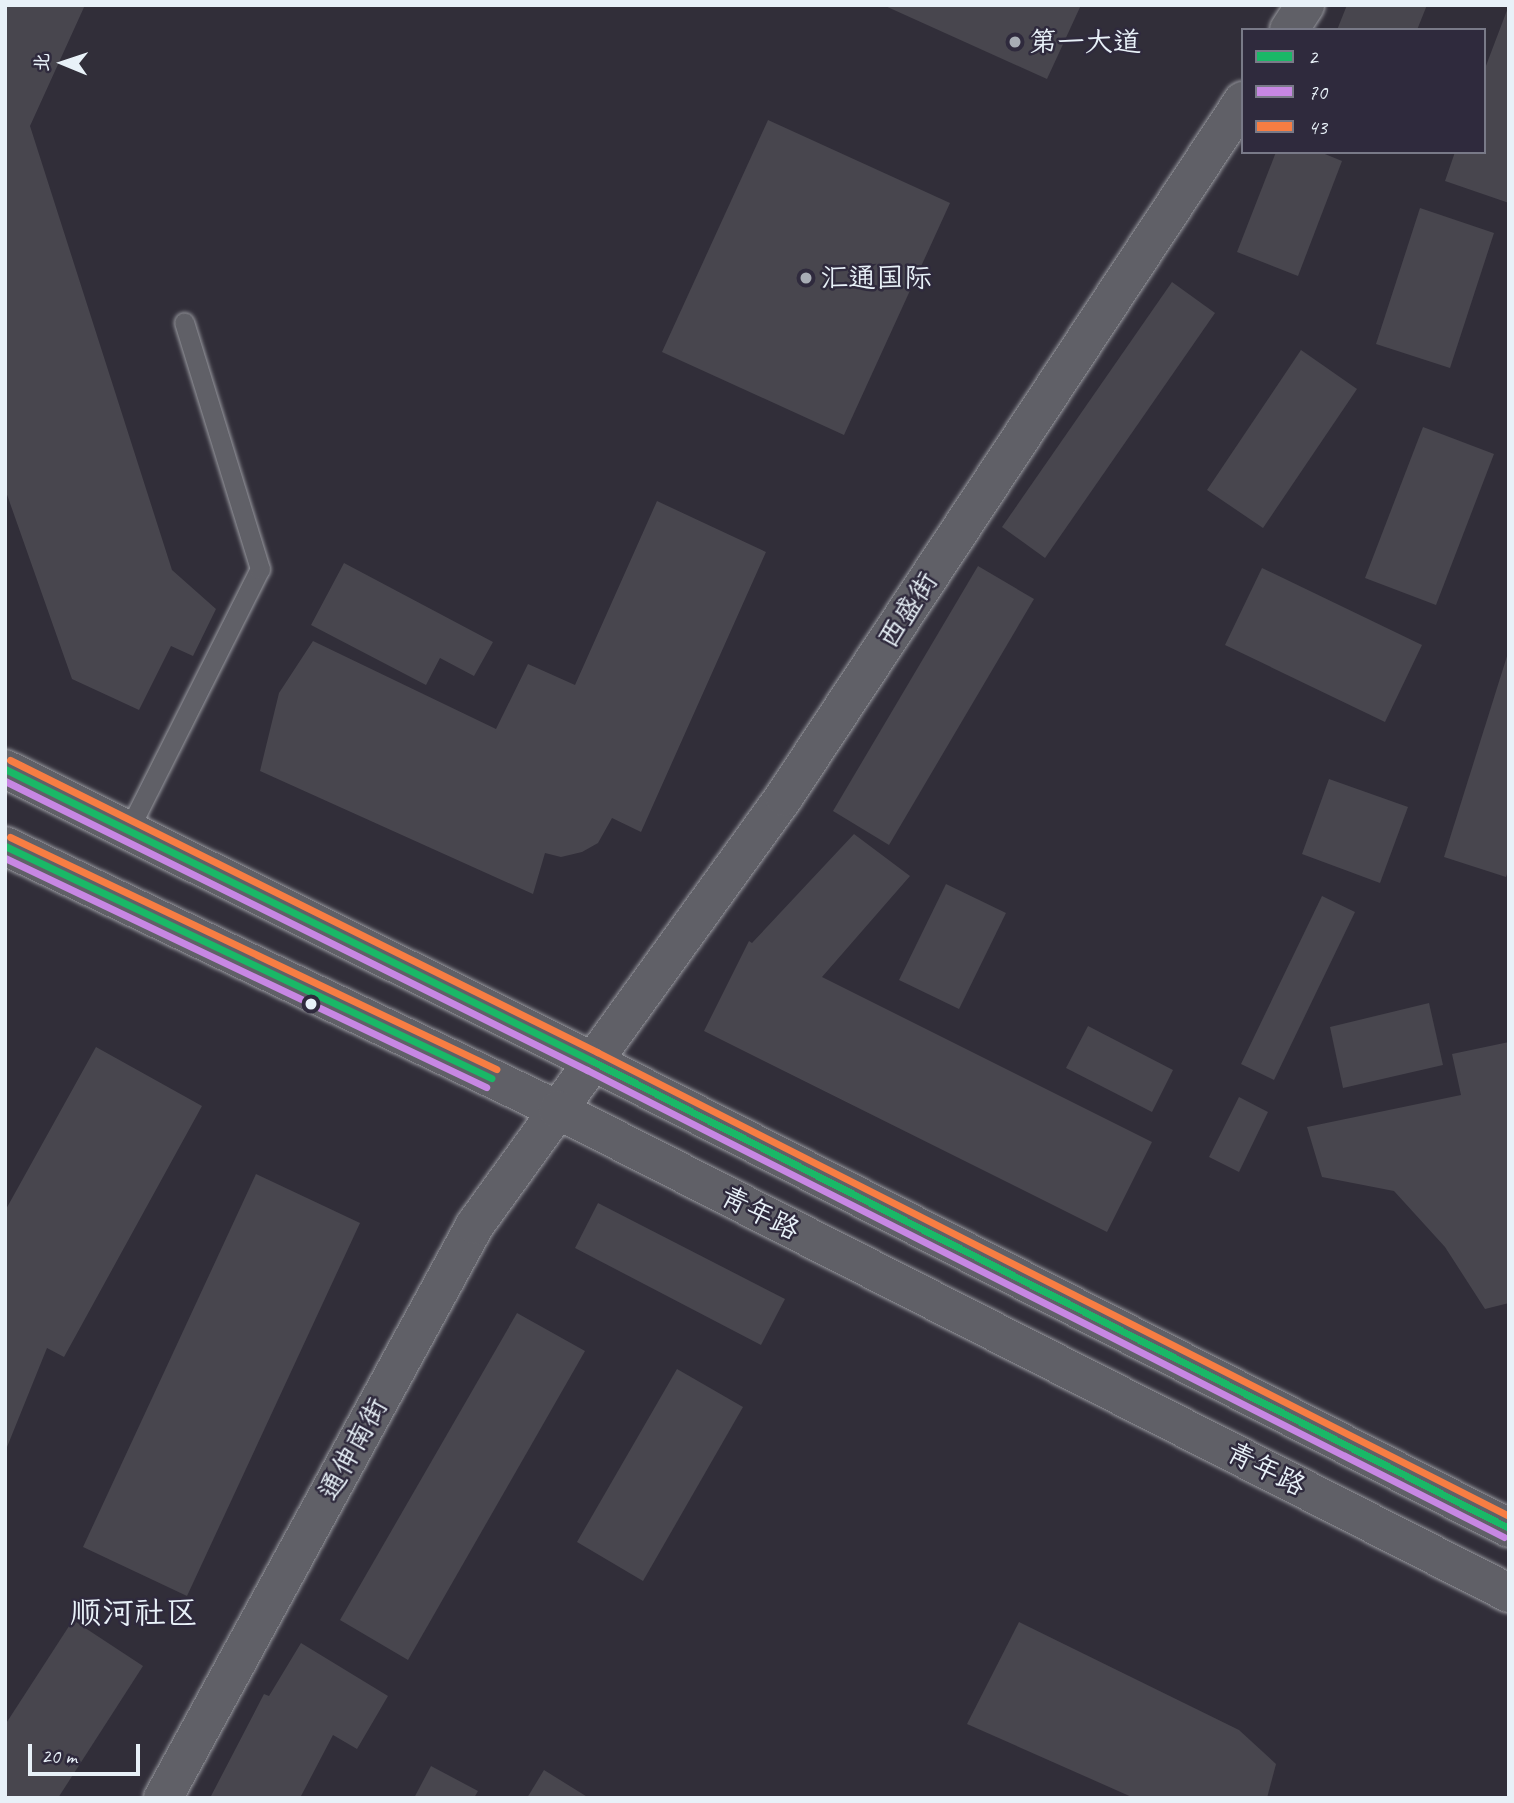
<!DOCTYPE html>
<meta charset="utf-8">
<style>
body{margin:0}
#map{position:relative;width:1514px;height:1803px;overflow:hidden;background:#312e39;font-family:Caveat,"LXGW WenKai TC",sans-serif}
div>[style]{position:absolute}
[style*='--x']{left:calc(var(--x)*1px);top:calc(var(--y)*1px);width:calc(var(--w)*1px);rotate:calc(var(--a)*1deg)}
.building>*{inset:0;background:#48464e}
.roads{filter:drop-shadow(0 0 2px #98999f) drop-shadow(0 0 2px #98999f)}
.service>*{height:19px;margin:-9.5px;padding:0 9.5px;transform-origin:9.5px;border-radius:9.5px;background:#606067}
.minor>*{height:38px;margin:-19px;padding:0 19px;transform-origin:19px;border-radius:19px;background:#606067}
.secondary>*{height:38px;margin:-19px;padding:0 19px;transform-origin:19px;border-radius:19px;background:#606067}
.bus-1>*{height:7px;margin:-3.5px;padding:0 3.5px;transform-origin:3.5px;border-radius:3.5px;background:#1ab867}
.bus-2>*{height:7px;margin:-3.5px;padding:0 3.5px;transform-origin:3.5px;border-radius:3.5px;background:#c787e3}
.bus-3>*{height:7px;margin:-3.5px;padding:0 3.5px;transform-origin:3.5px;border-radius:3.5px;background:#f77d43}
.dots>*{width:19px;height:19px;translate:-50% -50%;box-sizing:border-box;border:4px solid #2f2a3d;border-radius:50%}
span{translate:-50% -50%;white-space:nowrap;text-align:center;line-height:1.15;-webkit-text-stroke:5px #2f2a3d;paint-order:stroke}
.poi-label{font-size:28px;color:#e8f1f8}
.left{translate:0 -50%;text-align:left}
.street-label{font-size:28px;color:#e8f1f8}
.quarter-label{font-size:32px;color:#e8f1f8}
.frame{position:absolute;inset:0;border:7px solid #e8f1f8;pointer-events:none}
.legend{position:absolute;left:1241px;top:28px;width:245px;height:126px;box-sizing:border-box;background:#2f2a3d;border:2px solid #797a88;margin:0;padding:9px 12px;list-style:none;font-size:21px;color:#e8f1f8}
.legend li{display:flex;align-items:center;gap:14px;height:35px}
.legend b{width:35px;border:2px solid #797a88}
.north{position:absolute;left:28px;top:28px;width:70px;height:70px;-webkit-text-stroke:5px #2f2a3d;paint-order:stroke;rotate:272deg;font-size:19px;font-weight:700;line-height:28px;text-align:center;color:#e8f1f8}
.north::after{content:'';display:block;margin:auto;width:24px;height:32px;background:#e8f1f8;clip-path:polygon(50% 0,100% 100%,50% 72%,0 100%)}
.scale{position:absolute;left:28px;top:1744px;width:112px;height:32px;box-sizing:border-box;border:4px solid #e8f1f8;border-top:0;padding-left:9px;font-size:21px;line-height:24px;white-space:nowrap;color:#e8f1f8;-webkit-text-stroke:5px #2f2a3d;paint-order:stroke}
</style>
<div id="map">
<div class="building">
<i style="clip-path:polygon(5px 5px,85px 5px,30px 126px,172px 570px,216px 609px,193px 656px,171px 646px,139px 710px,72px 679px,5px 489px)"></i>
<i style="clip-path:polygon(883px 5px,1081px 5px,1047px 79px)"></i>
<i style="clip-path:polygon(1347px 5px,1427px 5px,1417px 30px,1337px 30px)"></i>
<i style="clip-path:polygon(1509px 5px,1509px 203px,1445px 181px,1455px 152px,1484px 152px,1484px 71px)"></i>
<i style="clip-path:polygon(768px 120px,950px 203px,844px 435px,662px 352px)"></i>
<i style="clip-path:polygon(1276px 152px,1320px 152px,1342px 161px,1298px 276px,1237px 252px)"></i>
<i style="clip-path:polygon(1420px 208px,1494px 233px,1450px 368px,1376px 344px)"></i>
<i style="clip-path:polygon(1172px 282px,1215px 313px,1045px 558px,1002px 527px)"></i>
<i style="clip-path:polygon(1301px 350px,1357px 389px,1263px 528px,1207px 490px)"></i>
<i style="clip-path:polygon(1423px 427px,1494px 454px,1436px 605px,1365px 578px)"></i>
<i style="clip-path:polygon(657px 501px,766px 552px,641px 832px,612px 818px,598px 843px,582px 852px,561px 857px,545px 853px,533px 894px,260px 771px,279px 693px,313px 641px,496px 729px,528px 664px,575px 685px)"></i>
<i style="clip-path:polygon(344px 563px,493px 642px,474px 676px,440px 658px,426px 685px,311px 625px)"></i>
<i style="clip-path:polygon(978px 566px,1034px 599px,889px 845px,833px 811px)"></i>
<i style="clip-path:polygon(1262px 568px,1422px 645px,1385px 722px,1225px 645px)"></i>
<i style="clip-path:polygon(1508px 653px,1509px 868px,1506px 877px,1444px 857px)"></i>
<i style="clip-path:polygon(1329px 779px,1408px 807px,1380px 883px,1302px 854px)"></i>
<i style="clip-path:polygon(854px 834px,910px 876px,822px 977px,1152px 1142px,1107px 1232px,704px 1031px,749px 941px,752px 943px)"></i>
<i style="clip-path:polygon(946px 884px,1006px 913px,959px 1009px,899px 980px)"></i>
<i style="clip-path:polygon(1322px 896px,1355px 912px,1274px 1080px,1241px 1064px)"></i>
<i style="clip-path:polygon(1429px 1003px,1443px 1065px,1343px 1088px,1330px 1027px)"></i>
<i style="clip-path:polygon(1088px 1026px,1173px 1070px,1152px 1112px,1066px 1068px)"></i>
<i style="clip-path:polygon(1509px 1042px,1509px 1303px,1485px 1309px,1445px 1247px,1394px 1191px,1322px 1177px,1307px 1127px,1461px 1095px,1452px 1054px)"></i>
<i style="clip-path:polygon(96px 1047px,202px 1106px,64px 1357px,47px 1348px,5px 1452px,5px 1211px)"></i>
<i style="clip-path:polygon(1239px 1097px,1268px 1112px,1239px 1172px,1209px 1157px)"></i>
<i style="clip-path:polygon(256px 1174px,360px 1223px,187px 1596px,83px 1547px)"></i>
<i style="clip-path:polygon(598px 1203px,785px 1299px,761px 1345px,575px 1248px)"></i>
<i style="clip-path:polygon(517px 1313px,585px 1351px,408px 1660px,340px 1620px)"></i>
<i style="clip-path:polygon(677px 1369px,743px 1407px,643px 1581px,577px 1542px)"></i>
<i style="clip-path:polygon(73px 1620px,143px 1666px,58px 1798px,5px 1798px,5px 1725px)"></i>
<i style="clip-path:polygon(1019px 1622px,1239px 1730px,1276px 1764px,1267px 1798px,1134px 1798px,967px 1724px)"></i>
<i style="clip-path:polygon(301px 1643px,388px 1696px,357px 1749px,333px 1735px,300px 1798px,210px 1798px,264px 1694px,269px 1696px)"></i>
<i style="clip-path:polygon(431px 1766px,478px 1791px,474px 1798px,414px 1798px)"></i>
<i style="clip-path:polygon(544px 1770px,589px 1798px,527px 1798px)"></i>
</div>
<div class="roads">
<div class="service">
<i style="--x:129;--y:829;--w:291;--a:-63.3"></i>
<i style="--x:260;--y:569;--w:258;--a:-107.1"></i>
</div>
<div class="minor">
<i style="--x:1289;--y:30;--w:30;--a:-57"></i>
<i style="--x:163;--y:1798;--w:652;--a:-61.43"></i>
<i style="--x:475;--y:1225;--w:528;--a:-54.17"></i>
<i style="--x:784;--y:797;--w:834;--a:-56.6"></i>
</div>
<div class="secondary">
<i style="--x:5;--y:769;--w:656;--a:26.45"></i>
<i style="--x:592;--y:1061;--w:1029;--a:26.99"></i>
<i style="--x:5;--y:846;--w:613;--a:25.52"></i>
<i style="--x:558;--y:1110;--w:1067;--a:26.93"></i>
</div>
</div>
<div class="bus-1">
<i style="--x:5;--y:769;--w:656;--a:26.45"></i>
<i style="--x:592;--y:1061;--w:1029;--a:26.99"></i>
<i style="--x:5;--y:846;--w:539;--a:25.52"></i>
</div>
<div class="bus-2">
<i style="--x:5;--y:781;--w:650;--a:26.41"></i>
<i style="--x:587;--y:1070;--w:1029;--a:26.99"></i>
<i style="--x:5;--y:858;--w:533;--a:25.46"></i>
</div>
<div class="bus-3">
<i style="--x:10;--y:760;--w:656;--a:26.45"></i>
<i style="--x:597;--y:1052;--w:1023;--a:26.97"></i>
<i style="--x:10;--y:837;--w:539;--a:25.52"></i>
</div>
<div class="dots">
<i style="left:1015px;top:42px;background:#a8adb5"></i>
<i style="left:806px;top:278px;background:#a8adb5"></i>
<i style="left:311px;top:1004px;background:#e8f1f8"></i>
</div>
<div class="poi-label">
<span class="left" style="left:1029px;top:42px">第一大道</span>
<span class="left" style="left:820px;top:278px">汇通国际</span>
</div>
<div class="street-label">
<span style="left:908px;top:610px;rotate:-57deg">西盛街</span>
<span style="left:760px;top:1213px;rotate:27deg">青年路</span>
<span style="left:353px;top:1449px;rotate:-61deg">通伸南街</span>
<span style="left:1266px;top:1469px;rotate:27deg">青年路</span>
</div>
<div class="quarter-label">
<span style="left:134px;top:1613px">顺河社区</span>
</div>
<div class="frame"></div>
<ul class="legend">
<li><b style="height:9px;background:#1ab867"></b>2</li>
<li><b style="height:9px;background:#c787e3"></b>70</li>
<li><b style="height:9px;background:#f77d43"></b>43</li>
</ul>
<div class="north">北</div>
<div class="scale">20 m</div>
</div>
